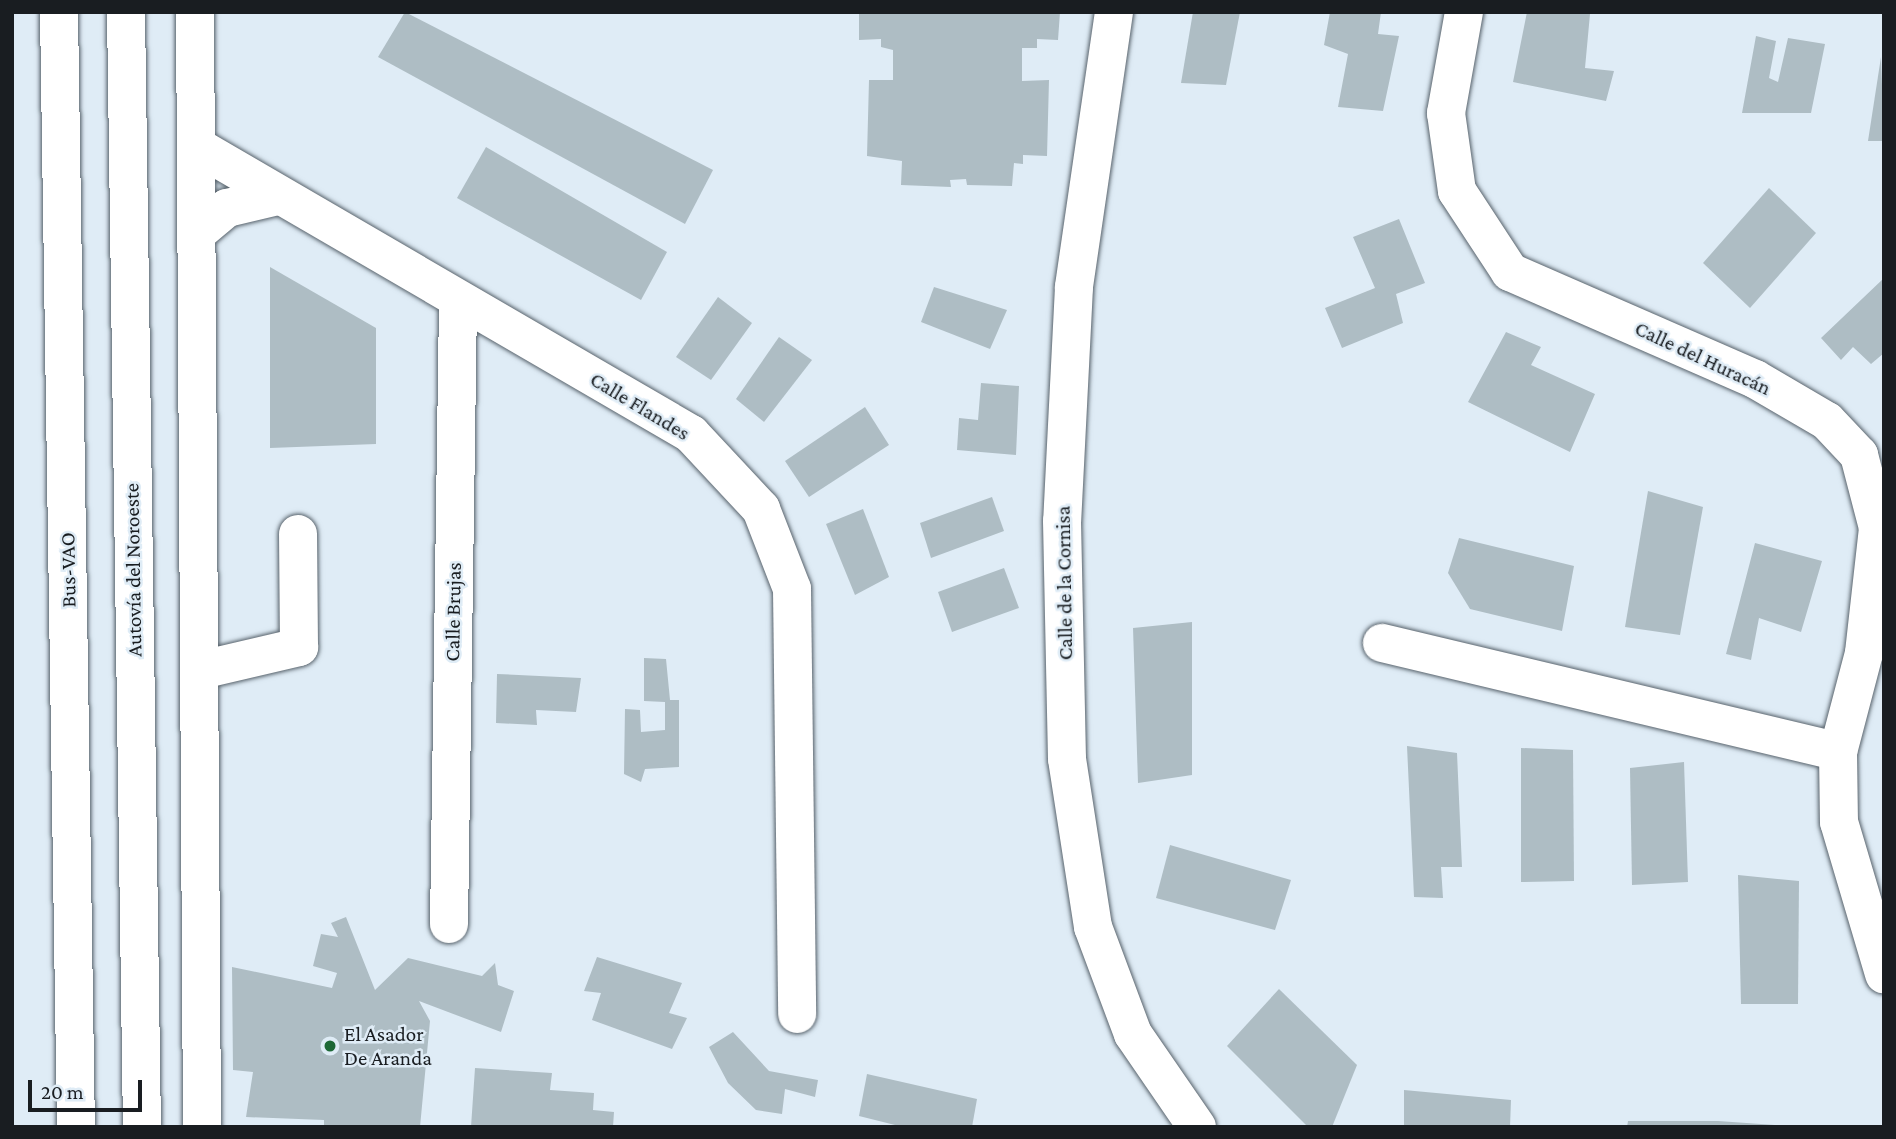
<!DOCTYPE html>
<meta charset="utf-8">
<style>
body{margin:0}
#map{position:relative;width:1896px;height:1139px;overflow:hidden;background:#dfecf6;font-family:"Crimson Pro",serif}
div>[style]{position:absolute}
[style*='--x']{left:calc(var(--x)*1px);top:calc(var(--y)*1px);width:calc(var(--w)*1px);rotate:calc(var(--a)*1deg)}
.building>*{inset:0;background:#aebdc4}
.roads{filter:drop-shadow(0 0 2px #58636c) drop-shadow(0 0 2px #58636c)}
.minor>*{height:38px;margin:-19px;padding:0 19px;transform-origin:19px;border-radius:19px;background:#fff}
.highway>*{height:38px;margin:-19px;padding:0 19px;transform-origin:19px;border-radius:19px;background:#fff}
.dots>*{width:19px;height:19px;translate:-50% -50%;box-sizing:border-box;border:4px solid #dfecf6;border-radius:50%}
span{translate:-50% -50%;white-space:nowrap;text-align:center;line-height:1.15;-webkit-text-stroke:5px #dfecf6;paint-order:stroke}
.street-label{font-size:21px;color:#191d21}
.poi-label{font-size:21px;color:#191d21}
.left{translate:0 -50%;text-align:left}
.frame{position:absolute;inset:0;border:14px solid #191d21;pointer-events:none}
.scale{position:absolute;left:28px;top:1080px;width:114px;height:32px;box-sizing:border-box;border:4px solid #191d21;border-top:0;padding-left:9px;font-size:21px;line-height:24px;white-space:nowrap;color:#191d21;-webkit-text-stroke:5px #dfecf6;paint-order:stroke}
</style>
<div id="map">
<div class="building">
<i style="clip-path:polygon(405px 12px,713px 170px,685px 224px,378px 57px)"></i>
<i style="clip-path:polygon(859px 12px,1060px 12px,1058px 40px,1037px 39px,1037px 48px,1022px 48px,1022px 81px,1049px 80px,1047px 156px,1023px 155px,1023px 164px,1014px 163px,1012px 186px,967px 185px,966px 179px,950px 180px,951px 187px,901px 185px,902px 161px,867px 156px,869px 80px,893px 80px,893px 50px,881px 47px,881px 39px,859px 40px)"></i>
<i style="clip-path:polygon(1193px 12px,1240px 12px,1226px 85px,1181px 83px)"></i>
<i style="clip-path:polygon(1330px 12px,1381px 12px,1378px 34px,1399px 36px,1383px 111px,1338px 107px,1348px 54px,1324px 45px)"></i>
<i style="clip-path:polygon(1527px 12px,1590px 14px,1585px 68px,1614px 71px,1606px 101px,1513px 82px)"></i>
<i style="clip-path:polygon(1756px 36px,1776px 41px,1769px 78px,1778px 82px,1788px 38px,1825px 44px,1811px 113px,1742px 113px)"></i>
<i style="clip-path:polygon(1881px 57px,1884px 141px,1868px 141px)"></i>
<i style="clip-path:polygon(486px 147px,667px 252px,641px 300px,457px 198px)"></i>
<i style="clip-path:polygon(1769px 188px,1816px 233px,1750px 308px,1703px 263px)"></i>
<i style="clip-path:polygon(1399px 219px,1425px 283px,1396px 294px,1403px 323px,1342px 348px,1325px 308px,1375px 288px,1353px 237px)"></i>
<i style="clip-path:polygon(270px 267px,376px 328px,376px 444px,270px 448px)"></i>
<i style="clip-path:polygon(1884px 278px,1884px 353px,1871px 364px,1853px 347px,1841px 360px,1821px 338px)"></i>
<i style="clip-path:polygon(934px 287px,1007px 310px,990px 349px,921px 322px)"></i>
<i style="clip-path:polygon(718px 297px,752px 323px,711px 380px,676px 357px)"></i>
<i style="clip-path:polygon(1506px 332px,1541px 347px,1531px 365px,1595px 394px,1570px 452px,1468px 402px)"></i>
<i style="clip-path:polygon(779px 337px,812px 360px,764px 422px,736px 399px)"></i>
<i style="clip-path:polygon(981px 383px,1019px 386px,1016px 455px,957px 450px,959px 418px,978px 420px)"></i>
<i style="clip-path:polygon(865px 407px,889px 445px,809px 497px,785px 461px)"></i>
<i style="clip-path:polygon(1648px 491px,1703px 507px,1680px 635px,1625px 627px)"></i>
<i style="clip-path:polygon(992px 497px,1004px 531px,931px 558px,920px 523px)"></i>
<i style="clip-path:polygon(863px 509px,889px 577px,855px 595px,826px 524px)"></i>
<i style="clip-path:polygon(1459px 538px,1574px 566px,1562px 631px,1470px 609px,1448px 573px)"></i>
<i style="clip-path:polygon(1755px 543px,1822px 561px,1801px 632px,1759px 618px,1751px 660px,1726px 654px)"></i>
<i style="clip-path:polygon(1004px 568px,1019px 608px,952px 632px,938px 592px)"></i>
<i style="clip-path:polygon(1192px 622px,1192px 775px,1138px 783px,1133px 628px)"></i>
<i style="clip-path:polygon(644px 658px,666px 659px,670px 700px,679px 700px,679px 767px,645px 769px,641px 782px,624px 774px,625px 709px,640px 710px,641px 732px,665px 730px,665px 702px,644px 701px)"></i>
<i style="clip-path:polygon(497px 674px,581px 678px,576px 712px,536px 710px,537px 725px,496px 723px)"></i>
<i style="clip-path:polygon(1407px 746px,1457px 753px,1462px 867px,1441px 867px,1443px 898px,1414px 897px)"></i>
<i style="clip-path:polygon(1521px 748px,1573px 750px,1574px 881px,1521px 882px)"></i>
<i style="clip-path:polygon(1684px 762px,1688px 882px,1632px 885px,1630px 768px)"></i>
<i style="clip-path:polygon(1170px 845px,1291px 880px,1275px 930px,1156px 898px)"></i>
<i style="clip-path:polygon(1738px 875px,1799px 881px,1798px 1004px,1741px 1004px)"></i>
<i style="clip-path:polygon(346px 917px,375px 990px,408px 958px,482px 976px,495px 963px,498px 985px,514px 991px,501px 1032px,419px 1001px,430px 1021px,420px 1127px,324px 1127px,324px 1120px,246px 1117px,253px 1072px,233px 1070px,232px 967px,332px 988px,337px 973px,313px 966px,321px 934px,338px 937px,331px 923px)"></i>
<i style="clip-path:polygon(597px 957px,682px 983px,669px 1013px,687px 1018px,672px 1049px,592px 1020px,601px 993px,584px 991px)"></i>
<i style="clip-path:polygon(1279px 989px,1357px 1065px,1332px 1127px,1308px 1127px,1227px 1046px)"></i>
<i style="clip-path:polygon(733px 1032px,769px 1071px,818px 1080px,815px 1097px,785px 1089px,782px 1114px,756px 1110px,728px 1083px,709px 1047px)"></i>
<i style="clip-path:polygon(475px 1068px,552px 1073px,550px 1090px,594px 1093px,593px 1110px,614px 1112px,613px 1127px,471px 1127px)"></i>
<i style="clip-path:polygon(867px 1074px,977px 1099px,972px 1127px,903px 1127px,859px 1116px)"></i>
<i style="clip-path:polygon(1404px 1090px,1511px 1100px,1510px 1127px,1404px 1127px)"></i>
<i style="clip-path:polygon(1628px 1121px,1718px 1121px,1775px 1125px,1627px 1127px)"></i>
</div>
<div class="roads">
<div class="minor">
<i style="--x:1114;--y:12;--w:278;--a:98.3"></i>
<i style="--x:1074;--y:287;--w:234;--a:92.9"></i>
<i style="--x:1062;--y:521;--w:238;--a:88.8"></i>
<i style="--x:1067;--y:759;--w:170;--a:81.2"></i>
<i style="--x:1093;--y:927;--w:114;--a:69.5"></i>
<i style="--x:1133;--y:1034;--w:113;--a:55.5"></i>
<i style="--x:1464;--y:12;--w:103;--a:100.1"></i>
<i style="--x:1446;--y:113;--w:79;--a:82"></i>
<i style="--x:1457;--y:191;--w:97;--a:56.8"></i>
<i style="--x:1510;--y:272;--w:267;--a:23.6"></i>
<i style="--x:1755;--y:379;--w:83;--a:30.3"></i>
<i style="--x:1827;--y:421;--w:47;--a:46.7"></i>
<i style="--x:1859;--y:455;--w:75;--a:75.4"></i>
<i style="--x:1878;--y:528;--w:126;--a:96.4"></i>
<i style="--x:1864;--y:653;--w:102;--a:104.7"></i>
<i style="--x:1838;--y:752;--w:70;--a:89.2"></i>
<i style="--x:1839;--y:822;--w:159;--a:73.5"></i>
<i style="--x:196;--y:146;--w:573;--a:30.19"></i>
<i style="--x:691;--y:434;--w:103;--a:47"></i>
<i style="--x:761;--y:509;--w:86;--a:68.8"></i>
<i style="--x:792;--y:589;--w:425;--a:89.3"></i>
<i style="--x:197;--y:233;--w:39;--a:-40"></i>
<i style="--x:227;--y:208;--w:52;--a:-13.2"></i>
<i style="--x:1382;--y:643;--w:469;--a:13.4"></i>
<i style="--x:201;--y:670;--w:101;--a:-13.2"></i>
<i style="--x:299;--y:647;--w:113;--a:-90.5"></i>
<i style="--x:449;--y:924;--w:624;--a:-89.17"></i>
</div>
<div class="highway">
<i style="--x:59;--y:12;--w:1115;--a:89.13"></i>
<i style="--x:126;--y:12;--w:1115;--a:89.18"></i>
<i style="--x:195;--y:12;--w:1115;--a:89.64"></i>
</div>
</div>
<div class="dots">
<i style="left:330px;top:1046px;background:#1d6836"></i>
</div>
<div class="street-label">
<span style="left:1703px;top:358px;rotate:25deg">Calle del Huracán</span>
<span style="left:640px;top:406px;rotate:31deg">Calle Flandes</span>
<span style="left:68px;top:570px;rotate:-91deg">Bus-VAO</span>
<span style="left:133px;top:570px;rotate:-91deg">Autovía del Noroeste</span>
<span style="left:1064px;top:583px;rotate:-91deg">Calle de la Cornisa</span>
<span style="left:453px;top:612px;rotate:-89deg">Calle Brujas</span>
</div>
<div class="poi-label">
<span class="left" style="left:344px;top:1046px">El Asador<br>De Aranda</span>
</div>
<div class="frame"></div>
<div class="scale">20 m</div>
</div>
